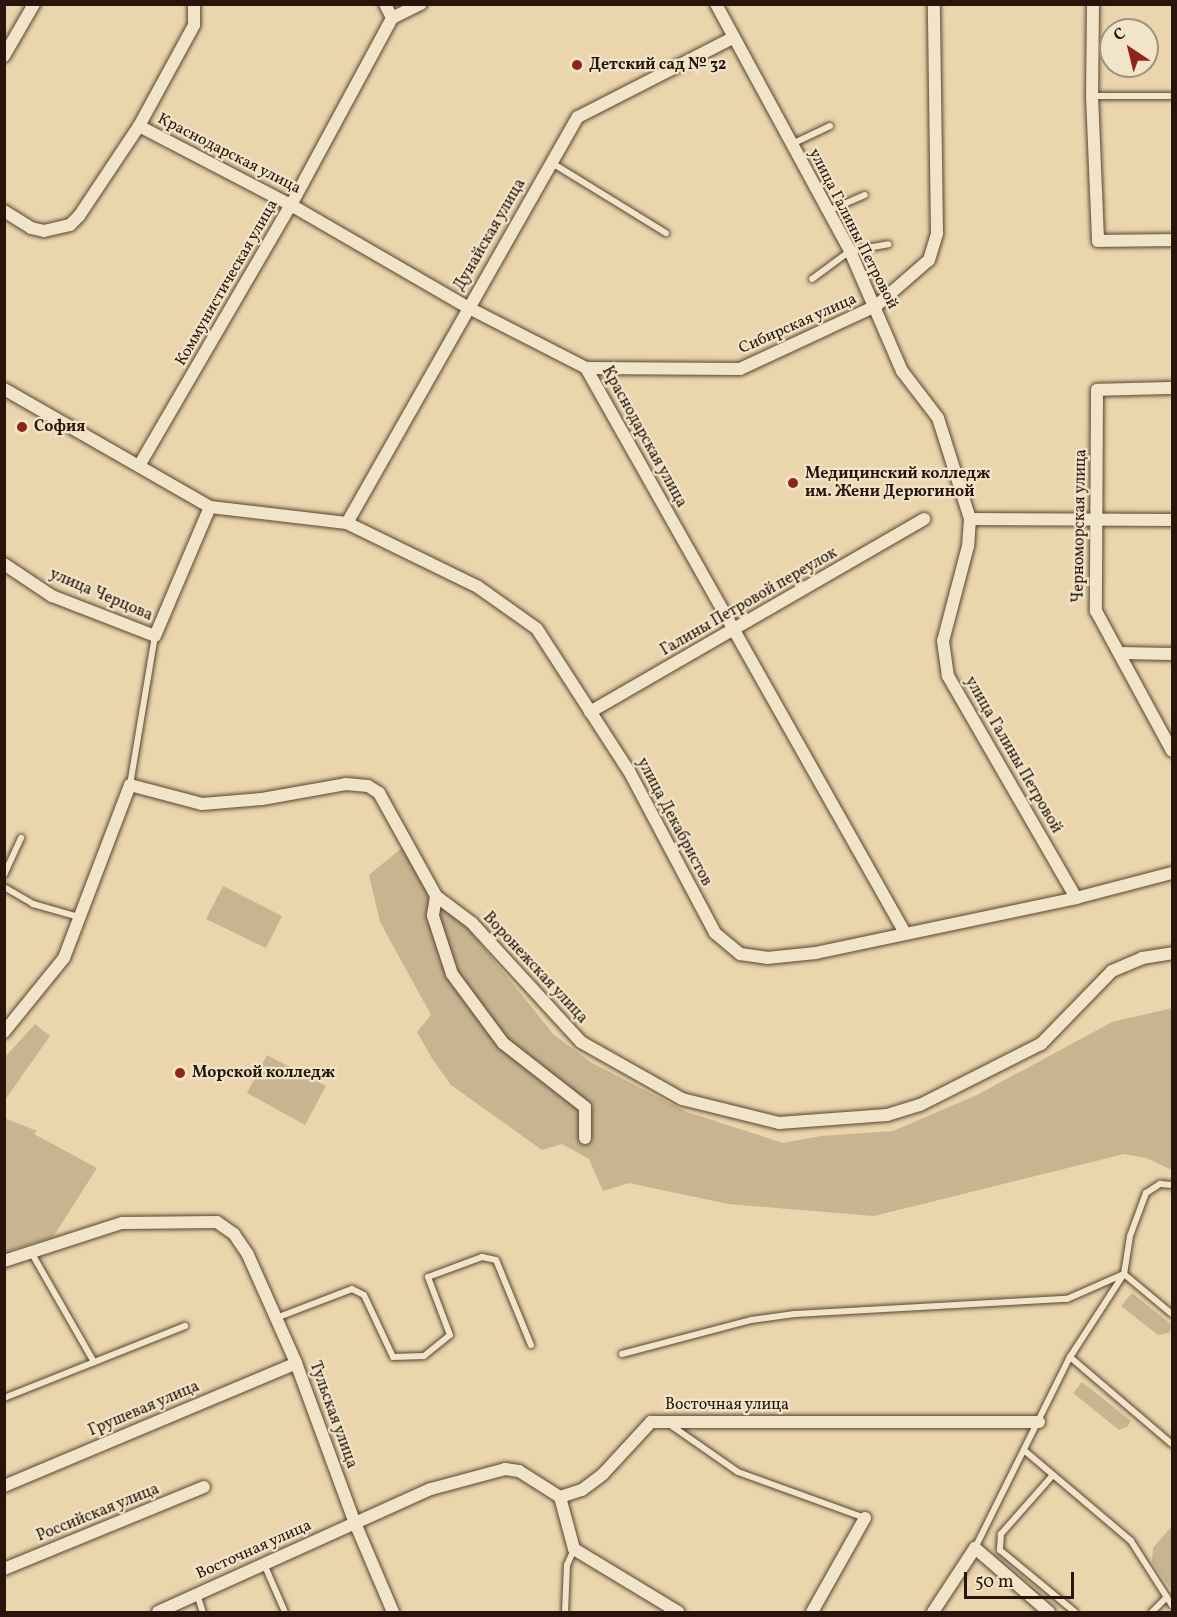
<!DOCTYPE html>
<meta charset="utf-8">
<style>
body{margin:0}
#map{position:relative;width:1177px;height:1617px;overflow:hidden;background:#ead5ac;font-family:Vollkorn,serif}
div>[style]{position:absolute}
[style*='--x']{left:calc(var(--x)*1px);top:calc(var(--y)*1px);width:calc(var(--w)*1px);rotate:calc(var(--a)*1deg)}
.green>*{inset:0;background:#c9b491}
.roads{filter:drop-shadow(0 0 2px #584433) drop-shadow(0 0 2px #584433)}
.service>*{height:6px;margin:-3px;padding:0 3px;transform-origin:3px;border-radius:3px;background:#f1e4c9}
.minor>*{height:12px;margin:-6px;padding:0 6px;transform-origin:6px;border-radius:6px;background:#f1e4c9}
.dots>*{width:16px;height:16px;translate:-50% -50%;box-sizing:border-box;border:3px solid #f1e4c9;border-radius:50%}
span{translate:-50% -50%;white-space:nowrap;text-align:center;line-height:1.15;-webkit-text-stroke:4.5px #f1e4c9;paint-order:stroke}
.poi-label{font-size:16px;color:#28140b;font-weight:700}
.left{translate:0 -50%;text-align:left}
.street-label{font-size:16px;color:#28140b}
.frame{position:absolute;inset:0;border:6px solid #28140b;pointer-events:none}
.north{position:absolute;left:1099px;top:18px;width:60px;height:60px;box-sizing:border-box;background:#f1e4c9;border:2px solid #a1917d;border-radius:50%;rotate:325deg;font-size:16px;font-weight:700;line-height:24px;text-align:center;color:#28140b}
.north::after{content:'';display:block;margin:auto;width:21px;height:27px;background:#8f2418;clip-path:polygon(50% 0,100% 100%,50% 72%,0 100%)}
.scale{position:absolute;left:964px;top:1572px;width:110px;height:27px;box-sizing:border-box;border:3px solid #28140b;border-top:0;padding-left:8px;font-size:18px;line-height:21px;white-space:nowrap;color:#28140b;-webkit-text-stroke:4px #f1e4c9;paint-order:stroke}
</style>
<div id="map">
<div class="green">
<i style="clip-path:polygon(403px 847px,554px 1035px,592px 1063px,687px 1112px,783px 1143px,821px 1136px,893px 1131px,977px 1095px,1112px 1022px,1172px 1008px,1172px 1170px,1146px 1158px,1124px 1154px,874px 1216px,728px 1204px,629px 1183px,603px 1191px,589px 1159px,562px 1144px,542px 1150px,451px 1085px,433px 1060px,417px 1032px,431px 1015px,380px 922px,369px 875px)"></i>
<i style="clip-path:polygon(223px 886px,282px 916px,266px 948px,206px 919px)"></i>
<i style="clip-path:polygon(35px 1024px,50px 1036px,5px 1100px,5px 1057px)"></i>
<i style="clip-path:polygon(267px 1055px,326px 1086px,305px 1125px,247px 1093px)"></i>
<i style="clip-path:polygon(4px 1118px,37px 1131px,34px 1134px,97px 1168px,53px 1237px,5px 1252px)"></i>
<i style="clip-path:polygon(1132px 1293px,1172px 1325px,1169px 1333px,1158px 1335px,1121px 1306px)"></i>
<i style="clip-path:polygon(1082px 1382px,1131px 1421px,1127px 1427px,1119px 1430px,1073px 1393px)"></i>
<i style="clip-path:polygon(1172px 1526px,1172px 1591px,1152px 1562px,1153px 1548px)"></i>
</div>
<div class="roads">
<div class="service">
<i style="--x:1092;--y:96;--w:80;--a:0"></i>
<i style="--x:792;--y:144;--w:42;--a:-25.3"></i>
<i style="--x:552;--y:163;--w:134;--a:31.6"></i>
<i style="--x:828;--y:211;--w:40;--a:-23.4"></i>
<i style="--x:812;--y:279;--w:47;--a:-36.4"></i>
<i style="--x:850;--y:251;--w:39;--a:-10"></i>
<i style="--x:130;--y:785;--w:151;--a:-80.5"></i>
<i style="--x:4;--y:875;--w:41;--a:-65.3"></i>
<i style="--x:4;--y:887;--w:34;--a:30"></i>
<i style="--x:33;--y:904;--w:48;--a:15.8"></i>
<i style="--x:31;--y:1252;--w:127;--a:60.2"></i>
<i style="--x:1124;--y:1274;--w:62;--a:39.8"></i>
<i style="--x:276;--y:1318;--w:81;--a:-20.9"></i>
<i style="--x:352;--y:1289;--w:13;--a:27"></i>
<i style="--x:364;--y:1295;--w:68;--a:64.9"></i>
<i style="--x:393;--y:1357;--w:31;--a:-2"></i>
<i style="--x:424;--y:1356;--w:33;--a:-39"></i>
<i style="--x:450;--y:1335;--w:62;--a:-110.8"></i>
<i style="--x:428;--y:1277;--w:58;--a:-20.3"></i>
<i style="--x:482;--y:1257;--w:14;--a:12"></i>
<i style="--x:496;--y:1260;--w:92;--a:67.6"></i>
<i style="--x:622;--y:1354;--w:133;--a:-14.8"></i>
<i style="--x:751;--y:1320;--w:44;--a:-7.8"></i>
<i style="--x:795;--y:1314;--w:272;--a:-3.2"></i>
<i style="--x:1067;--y:1299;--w:62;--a:-23.7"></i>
<i style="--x:1070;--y:1357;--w:134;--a:40.5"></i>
<i style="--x:4;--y:1398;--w:195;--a:-21.7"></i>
<i style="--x:669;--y:1424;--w:84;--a:34.8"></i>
<i style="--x:738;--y:1472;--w:135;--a:19.9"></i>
<i style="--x:1025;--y:1451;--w:139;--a:40.3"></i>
<i style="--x:1131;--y:1541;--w:76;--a:57.4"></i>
<i style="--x:1053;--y:1475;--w:79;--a:131.4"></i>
<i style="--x:1001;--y:1534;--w:16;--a:94"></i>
<i style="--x:1000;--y:1550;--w:97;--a:39.6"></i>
<i style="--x:975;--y:1548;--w:213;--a:-63.6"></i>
<i style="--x:1070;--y:1357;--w:99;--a:-57"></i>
<i style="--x:1124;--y:1274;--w:38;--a:-81"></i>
<i style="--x:1130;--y:1236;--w:46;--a:-69.6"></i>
<i style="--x:1146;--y:1193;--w:17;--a:-33"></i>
<i style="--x:1160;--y:1184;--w:12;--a:5"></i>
<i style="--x:264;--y:1564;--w:52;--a:66.4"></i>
<i style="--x:197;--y:1594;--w:19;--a:72"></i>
<i style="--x:565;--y:1612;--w:47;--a:-87.6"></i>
<i style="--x:567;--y:1565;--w:17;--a:-66"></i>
<i style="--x:1152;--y:1612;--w:21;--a:-45"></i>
</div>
<div class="minor">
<i style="--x:385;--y:4;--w:16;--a:63"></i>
<i style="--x:716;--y:4;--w:281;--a:61.5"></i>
<i style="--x:850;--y:251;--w:131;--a:66.6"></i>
<i style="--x:902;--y:371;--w:59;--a:52.5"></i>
<i style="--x:938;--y:418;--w:106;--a:72.4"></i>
<i style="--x:970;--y:519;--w:27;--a:94"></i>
<i style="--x:968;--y:546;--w:98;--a:104.7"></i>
<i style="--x:943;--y:641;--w:35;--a:82"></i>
<i style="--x:948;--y:676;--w:256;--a:60"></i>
<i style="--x:1093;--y:4;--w:92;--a:90.6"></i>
<i style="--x:1092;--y:96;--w:145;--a:87.6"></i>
<i style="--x:1098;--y:241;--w:74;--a:-0.8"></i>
<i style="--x:4;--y:56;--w:60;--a:-60"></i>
<i style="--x:139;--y:126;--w:171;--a:27.5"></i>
<i style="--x:291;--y:205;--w:203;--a:30.1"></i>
<i style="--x:467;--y:307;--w:134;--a:27.1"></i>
<i style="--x:586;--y:368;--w:649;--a:60.55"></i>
<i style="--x:4;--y:211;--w:32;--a:32"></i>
<i style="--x:31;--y:228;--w:13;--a:13"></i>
<i style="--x:44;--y:231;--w:27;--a:-13"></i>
<i style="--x:70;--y:225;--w:13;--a:-45"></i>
<i style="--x:79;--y:216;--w:108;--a:-56.3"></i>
<i style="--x:139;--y:126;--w:115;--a:-61.4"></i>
<i style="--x:194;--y:25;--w:21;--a:-90"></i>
<i style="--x:586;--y:368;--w:154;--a:0.4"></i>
<i style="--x:740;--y:369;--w:150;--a:-24.9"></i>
<i style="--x:876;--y:306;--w:70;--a:-41"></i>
<i style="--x:929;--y:260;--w:28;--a:-73"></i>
<i style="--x:937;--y:233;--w:229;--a:-90.8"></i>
<i style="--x:1172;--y:388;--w:75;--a:178.5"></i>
<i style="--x:1097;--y:390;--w:221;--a:90.3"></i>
<i style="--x:1096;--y:611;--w:159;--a:61.5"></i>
<i style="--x:4;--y:389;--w:237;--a:29.8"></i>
<i style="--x:210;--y:507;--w:138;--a:6.7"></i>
<i style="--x:347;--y:523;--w:146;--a:26"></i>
<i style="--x:478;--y:587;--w:72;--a:35.4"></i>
<i style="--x:537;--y:629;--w:169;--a:57.1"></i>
<i style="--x:629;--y:771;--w:183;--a:62"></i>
<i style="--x:715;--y:933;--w:33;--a:40"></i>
<i style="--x:740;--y:954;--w:27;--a:8"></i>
<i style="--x:767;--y:958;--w:49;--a:-5.8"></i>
<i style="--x:816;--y:953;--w:266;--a:-11.9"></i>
<i style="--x:1076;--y:898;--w:99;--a:-14.6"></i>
<i style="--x:140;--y:464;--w:300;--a:-59.8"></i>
<i style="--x:291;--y:205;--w:213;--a:-61.6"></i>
<i style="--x:392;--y:18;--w:32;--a:-26"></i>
<i style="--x:970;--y:519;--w:202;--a:0.3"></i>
<i style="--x:347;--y:523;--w:467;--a:-60.4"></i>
<i style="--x:578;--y:117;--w:175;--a:-27.1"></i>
<i style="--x:4;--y:564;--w:58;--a:33.7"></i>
<i style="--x:52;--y:596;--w:110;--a:21.2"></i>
<i style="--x:155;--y:636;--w:140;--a:-66.9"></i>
<i style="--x:1120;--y:653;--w:52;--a:1.1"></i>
<i style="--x:590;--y:712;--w:386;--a:-30"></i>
<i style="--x:436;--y:896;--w:20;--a:99"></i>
<i style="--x:433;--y:916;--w:61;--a:71.9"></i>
<i style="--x:452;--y:974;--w:86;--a:53.5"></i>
<i style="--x:503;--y:1043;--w:104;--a:38"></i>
<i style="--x:585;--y:1107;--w:31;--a:90"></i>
<i style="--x:4;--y:1032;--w:95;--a:-51"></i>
<i style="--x:64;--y:958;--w:185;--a:-69.1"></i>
<i style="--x:130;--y:785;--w:74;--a:14.8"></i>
<i style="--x:202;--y:804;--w:60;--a:-4.8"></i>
<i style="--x:262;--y:799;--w:85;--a:-10.1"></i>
<i style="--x:346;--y:784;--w:22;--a:5"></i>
<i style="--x:368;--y:786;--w:13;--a:32"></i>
<i style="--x:379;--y:793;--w:118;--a:61"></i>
<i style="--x:436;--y:896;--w:45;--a:36.9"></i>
<i style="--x:472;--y:923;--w:161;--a:47.5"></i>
<i style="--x:581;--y:1042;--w:116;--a:29.4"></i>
<i style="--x:682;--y:1099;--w:100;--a:13.9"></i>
<i style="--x:779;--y:1123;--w:108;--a:-4.2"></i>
<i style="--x:887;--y:1115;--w:34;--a:-17"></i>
<i style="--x:920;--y:1105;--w:136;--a:-26.8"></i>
<i style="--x:1041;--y:1044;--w:102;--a:-45.8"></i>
<i style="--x:1112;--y:971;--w:33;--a:-23"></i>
<i style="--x:1142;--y:958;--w:30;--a:-9"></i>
<i style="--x:4;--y:1261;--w:124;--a:-17.9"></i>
<i style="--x:122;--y:1223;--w:95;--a:-0.6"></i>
<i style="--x:217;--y:1222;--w:21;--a:35"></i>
<i style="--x:234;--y:1234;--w:25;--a:56"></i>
<i style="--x:248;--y:1255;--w:118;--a:66"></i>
<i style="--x:296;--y:1363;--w:171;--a:69.8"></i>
<i style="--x:355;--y:1523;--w:97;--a:66.9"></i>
<i style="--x:4;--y:1486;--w:317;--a:-22.8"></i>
<i style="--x:560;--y:1497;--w:54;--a:74.9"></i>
<i style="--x:574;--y:1549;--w:122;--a:31.2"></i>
<i style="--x:4;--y:1569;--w:216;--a:-22.3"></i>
<i style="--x:158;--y:1612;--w:299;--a:-24.3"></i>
<i style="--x:431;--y:1489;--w:77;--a:-15.1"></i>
<i style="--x:505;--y:1469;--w:14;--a:8"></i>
<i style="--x:519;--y:1471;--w:49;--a:32.4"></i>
<i style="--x:560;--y:1497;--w:23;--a:-18"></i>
<i style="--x:582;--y:1490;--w:26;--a:-37"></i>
<i style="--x:603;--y:1474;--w:71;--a:-47.3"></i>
<i style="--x:651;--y:1422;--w:388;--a:0"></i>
<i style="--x:812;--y:1612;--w:108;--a:-60.6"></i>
<i style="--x:933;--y:1612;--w:77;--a:-56.7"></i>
<i style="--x:975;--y:1548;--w:98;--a:40.9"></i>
</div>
</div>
<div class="dots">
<i style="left:577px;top:65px;background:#8f2418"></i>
<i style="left:22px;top:427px;background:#8f2418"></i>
<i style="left:793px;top:483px;background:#8f2418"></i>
<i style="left:180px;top:1073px;background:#8f2418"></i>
</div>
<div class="poi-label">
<span class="left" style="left:589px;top:65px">Детский сад № 32</span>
<span class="left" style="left:34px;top:427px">София</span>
<span class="left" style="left:805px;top:483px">Медицинский колледж<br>им. Жени Дерюгиной</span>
<span class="left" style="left:192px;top:1073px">Морской колледж</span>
</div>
<div class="street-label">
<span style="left:229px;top:154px;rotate:27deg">Краснодарская улица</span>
<span style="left:853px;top:229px;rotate:63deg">улица Галины Петровой</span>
<span style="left:490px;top:235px;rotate:-60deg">Дунайская улица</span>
<span style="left:227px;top:283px;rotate:-60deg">Коммунистическая улица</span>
<span style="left:798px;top:324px;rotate:-24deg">Сибирская улица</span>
<span style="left:644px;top:437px;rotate:61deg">Краснодарская улица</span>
<span style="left:1080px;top:526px;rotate:-89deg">Черноморская улица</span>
<span style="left:101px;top:595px;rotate:23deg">улица Черцова</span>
<span style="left:749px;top:602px;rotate:-30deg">Галины Петровой переулок</span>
<span style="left:1013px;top:755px;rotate:60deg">улица Галины Петровой</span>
<span style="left:674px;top:822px;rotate:62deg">улица Декабристов</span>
<span style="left:535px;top:968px;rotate:47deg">Воронежская улица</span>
<span style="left:727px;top:1405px">Восточная улица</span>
<span style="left:144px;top:1409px;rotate:-23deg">Грушевая улица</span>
<span style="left:333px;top:1415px;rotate:70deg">Тульская улица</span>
<span style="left:98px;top:1513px;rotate:-22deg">Российская улица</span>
<span style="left:254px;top:1550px;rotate:-24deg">Восточная улица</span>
</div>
<div class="frame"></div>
<div class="north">С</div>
<div class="scale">50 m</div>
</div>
